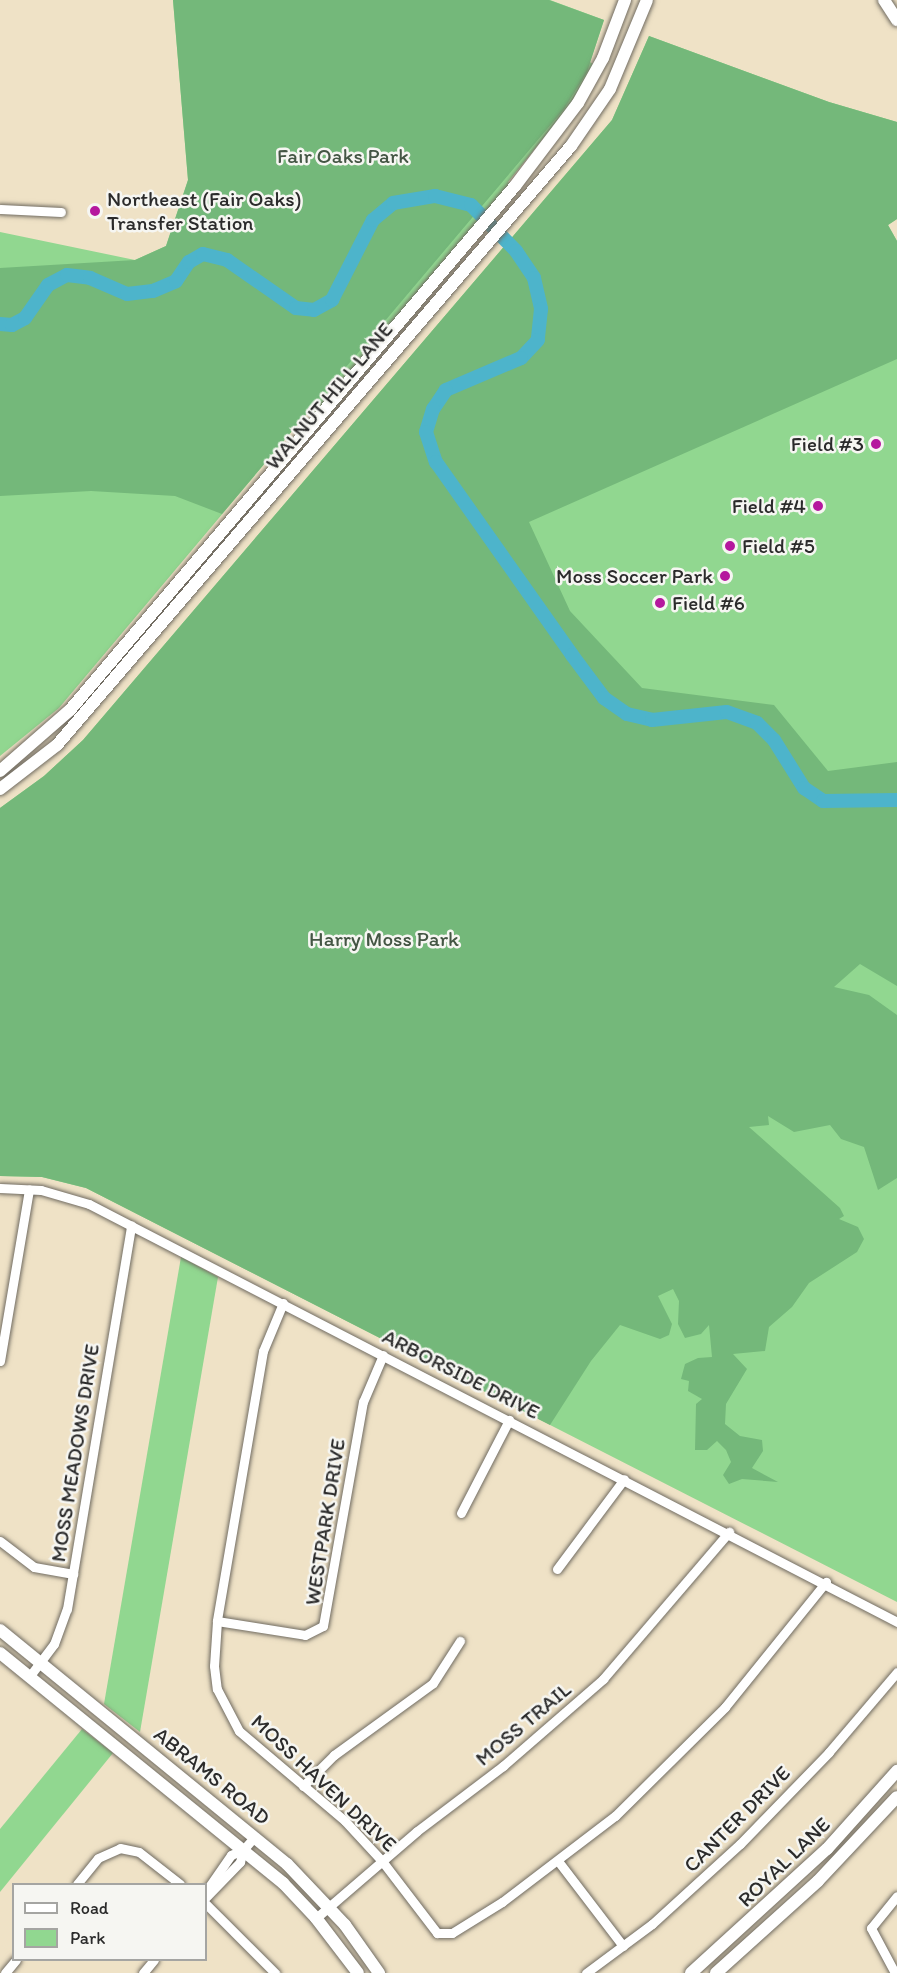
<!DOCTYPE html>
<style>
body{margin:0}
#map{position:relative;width:897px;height:1973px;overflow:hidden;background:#efe2c6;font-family:Itim,sans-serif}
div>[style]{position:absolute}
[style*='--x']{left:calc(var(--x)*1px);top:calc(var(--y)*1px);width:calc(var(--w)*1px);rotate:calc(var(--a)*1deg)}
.green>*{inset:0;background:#91d790}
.forest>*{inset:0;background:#74b87a}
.river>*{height:14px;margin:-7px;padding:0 7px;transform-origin:7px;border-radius:7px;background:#4db4cb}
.roads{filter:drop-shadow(0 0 2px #706b61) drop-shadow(0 0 2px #706b61)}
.minor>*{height:9px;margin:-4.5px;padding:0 4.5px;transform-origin:4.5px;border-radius:4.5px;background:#fff}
.major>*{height:12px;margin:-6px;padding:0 6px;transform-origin:6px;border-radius:6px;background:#fff}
.dots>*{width:16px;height:16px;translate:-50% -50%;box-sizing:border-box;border:3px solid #f6f6f2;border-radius:50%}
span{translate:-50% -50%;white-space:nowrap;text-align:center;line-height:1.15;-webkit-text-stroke:5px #f6f6f2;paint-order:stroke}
.park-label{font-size:21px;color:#445644}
.poi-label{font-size:21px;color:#2b2b2b}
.left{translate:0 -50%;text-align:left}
.right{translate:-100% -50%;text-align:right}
.street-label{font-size:21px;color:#2b2b2b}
.legend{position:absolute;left:12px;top:1883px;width:195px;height:78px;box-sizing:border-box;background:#f6f6f2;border:2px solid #a5a5a2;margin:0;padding:8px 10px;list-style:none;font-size:18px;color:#2b2b2b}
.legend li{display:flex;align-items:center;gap:12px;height:30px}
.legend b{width:30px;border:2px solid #a5a5a2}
</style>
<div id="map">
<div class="green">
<i style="clip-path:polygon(173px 0,550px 0,604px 20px,590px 62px,593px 64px,580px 93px,508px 182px,517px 192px,322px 423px,309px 411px,59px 708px,0 756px,0 232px,135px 260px,166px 246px,188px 180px)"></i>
<i style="clip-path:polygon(649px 36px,829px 102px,897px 122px,897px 219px,888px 225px,897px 241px,897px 1602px,86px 1188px,42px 1177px,0 1176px,0 808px,44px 776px,83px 740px,612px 120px)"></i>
<i style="clip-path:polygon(181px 1257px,218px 1277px,140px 1732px,104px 1704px)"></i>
<i style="clip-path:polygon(82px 1729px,113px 1753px,0 1892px,0 1829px)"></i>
</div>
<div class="forest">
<i style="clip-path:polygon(173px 0,549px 0,604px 20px,587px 72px,564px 109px,222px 514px,175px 496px,91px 491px,0 496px,0 268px,135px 260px,166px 246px,188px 180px)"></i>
<i style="clip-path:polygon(649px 36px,829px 102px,897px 122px,897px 219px,888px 225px,897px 241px,897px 359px,529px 522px,570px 611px,642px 688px,774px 705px,828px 771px,897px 762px,897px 986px,860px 964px,834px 987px,869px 995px,897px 1015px,897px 1178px,878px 1190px,864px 1147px,841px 1139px,830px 1125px,794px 1132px,768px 1116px,769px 1125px,749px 1127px,840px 1208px,844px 1216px,839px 1219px,858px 1227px,864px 1239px,857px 1252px,809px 1283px,792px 1307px,769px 1327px,765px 1351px,733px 1354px,747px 1369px,726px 1404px,725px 1424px,740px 1436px,762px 1440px,763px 1451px,752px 1468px,778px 1482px,742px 1479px,729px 1484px,723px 1475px,731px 1462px,726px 1450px,717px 1441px,707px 1450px,695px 1450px,696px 1404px,702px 1399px,688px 1391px,689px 1381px,681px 1379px,685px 1364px,698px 1358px,712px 1357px,709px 1325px,701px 1334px,685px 1338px,678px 1324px,679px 1301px,673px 1289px,658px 1296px,672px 1324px,669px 1335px,660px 1339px,620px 1325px,591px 1361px,550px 1425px,86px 1188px,42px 1177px,0 1176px,0 808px,44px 776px,83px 740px,612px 120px)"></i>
</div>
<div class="river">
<i style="--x:0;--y:324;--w:12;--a:5"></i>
<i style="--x:12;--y:325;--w:15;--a:-28"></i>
<i style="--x:25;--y:318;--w:40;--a:-55.1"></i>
<i style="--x:48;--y:285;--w:21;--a:-28"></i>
<i style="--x:67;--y:275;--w:23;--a:7"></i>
<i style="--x:90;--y:278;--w:40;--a:23.4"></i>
<i style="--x:127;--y:294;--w:26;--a:-7"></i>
<i style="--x:153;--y:291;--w:25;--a:-23"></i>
<i style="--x:176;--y:281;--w:23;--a:-56"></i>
<i style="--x:189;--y:262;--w:16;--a:-30"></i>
<i style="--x:203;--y:254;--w:25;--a:14"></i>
<i style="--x:227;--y:260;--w:84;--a:34.8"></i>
<i style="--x:296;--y:308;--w:18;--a:6"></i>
<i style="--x:314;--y:310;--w:21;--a:-29"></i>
<i style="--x:332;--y:300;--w:90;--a:-62.9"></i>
<i style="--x:373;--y:220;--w:26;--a:-40"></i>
<i style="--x:393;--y:203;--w:43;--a:-9.5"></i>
<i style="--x:435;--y:196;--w:37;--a:14"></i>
<i style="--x:471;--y:205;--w:64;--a:45.6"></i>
<i style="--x:516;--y:251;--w:32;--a:56"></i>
<i style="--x:534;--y:278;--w:32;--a:77"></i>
<i style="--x:541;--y:309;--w:31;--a:96"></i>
<i style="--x:538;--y:340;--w:25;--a:133"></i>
<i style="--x:521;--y:358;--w:82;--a:156.9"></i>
<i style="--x:446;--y:390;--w:23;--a:124"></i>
<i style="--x:433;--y:409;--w:24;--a:107"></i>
<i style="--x:426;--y:432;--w:32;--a:72"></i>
<i style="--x:436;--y:462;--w:236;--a:54.8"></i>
<i style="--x:572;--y:655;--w:54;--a:53.3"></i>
<i style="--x:604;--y:698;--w:28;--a:35"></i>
<i style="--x:627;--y:714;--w:26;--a:13"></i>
<i style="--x:652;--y:720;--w:75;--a:-6.1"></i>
<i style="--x:727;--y:712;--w:32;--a:20"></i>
<i style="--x:757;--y:723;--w:24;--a:45"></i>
<i style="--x:774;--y:740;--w:57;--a:58"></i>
<i style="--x:804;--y:788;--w:23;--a:34"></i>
<i style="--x:823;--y:801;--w:74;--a:-0.8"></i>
</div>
<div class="roads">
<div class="minor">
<i style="--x:0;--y:209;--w:61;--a:2.8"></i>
<i style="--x:0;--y:1188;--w:41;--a:2.8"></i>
<i style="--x:41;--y:1190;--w:50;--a:16.3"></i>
<i style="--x:89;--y:1204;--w:910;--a:27.35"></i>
<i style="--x:283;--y:1303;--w:52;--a:112.6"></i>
<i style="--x:263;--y:1351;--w:274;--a:99.7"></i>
<i style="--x:217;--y:1621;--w:45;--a:93.8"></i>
<i style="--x:214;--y:1666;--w:23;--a:83"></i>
<i style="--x:217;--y:1689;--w:47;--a:62.4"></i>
<i style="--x:239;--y:1731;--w:139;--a:40.3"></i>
<i style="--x:345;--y:1821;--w:54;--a:47.2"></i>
<i style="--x:382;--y:1861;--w:91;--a:52.6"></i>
<i style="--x:437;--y:1933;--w:15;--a:0"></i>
<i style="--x:452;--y:1933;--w:59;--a:-31.8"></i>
<i style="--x:502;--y:1902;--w:142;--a:-37.3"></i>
<i style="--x:615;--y:1816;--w:155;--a:-44.7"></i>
<i style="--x:725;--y:1707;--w:161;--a:-51.1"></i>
<i style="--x:0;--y:1361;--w:174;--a:-80.4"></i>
<i style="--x:461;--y:1513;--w:105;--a:-62.7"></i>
<i style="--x:0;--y:1541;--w:43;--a:37.4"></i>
<i style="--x:34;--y:1567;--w:40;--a:10"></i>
<i style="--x:557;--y:1569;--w:112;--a:-53.3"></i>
<i style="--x:217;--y:1621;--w:89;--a:9"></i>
<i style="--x:305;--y:1635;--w:20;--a:-27"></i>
<i style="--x:323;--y:1626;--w:228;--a:-79.9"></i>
<i style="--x:363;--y:1402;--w:51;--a:-66.9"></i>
<i style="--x:29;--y:1677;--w:41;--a:-52.9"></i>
<i style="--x:54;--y:1644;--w:37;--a:-70"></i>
<i style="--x:67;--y:1609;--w:389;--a:-80.5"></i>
<i style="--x:303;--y:1786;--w:44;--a:-45"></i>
<i style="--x:334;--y:1755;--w:122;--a:-36"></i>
<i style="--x:433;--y:1683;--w:50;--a:-57.3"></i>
<i style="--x:558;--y:1861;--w:107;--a:52.6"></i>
<i style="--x:77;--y:1884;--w:33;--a:-51"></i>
<i style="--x:98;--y:1858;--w:24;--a:-24"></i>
<i style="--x:120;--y:1848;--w:19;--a:12"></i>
<i style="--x:139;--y:1852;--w:52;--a:38"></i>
<i style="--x:206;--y:1891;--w:44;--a:-55.2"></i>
<i style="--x:231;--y:1855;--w:13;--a:-23"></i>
<i style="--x:206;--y:1897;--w:49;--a:-45.8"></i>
<i style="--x:240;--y:1862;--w:12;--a:-76"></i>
<i style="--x:243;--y:1850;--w:18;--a:-49"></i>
<i style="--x:206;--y:1904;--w:98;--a:45"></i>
<i style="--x:316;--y:1918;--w:133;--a:-40.7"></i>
<i style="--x:417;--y:1831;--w:108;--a:-37.1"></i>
<i style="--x:503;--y:1766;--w:133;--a:-41"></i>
<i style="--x:603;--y:1679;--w:194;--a:-49.4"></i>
<i style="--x:5;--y:1973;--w:17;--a:-50"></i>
<i style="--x:143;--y:1973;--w:17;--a:-50"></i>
<i style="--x:586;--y:1973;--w:82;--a:-36.6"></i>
<i style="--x:652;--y:1924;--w:119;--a:-42.3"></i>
<i style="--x:740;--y:1844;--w:128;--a:-45.9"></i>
<i style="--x:829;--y:1752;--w:105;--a:-49.6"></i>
<i style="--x:895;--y:1973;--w:51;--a:-118.1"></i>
<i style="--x:871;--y:1928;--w:41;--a:-50.9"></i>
</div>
<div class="major">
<i style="--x:884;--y:0;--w:24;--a:57"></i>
<i style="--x:0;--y:771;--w:93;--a:-41.1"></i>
<i style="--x:70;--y:710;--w:687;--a:-49.66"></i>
<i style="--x:515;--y:186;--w:104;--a:-52.8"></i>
<i style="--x:578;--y:103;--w:51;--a:-60.9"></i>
<i style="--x:603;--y:58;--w:62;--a:-69.2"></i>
<i style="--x:0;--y:789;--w:72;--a:-37.7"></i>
<i style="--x:57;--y:745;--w:789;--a:-49.37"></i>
<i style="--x:571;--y:146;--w:69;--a:-55.6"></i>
<i style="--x:610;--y:89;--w:96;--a:-67.4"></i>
<i style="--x:0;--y:1630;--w:370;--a:39.2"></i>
<i style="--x:287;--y:1864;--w:84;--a:46.4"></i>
<i style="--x:345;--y:1925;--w:59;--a:54.7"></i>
<i style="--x:0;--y:1653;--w:365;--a:39.1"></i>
<i style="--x:283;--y:1883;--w:48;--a:46.7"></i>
<i style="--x:316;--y:1918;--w:69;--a:52.6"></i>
<i style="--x:691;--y:1973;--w:184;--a:-42.4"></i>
<i style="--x:827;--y:1849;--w:105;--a:-48.1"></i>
<i style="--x:716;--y:1973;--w:137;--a:-42"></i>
<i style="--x:818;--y:1881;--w:115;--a:-46.8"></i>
</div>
</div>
<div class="dots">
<i style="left:95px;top:211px;background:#b5179e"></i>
<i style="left:876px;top:444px;background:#b5179e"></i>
<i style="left:818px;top:506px;background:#b5179e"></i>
<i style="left:730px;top:546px;background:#b5179e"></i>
<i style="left:725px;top:576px;background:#b5179e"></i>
<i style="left:660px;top:603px;background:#b5179e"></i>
</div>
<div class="park-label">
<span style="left:343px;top:156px">Fair Oaks Park</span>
<span style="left:384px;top:939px">Harry Moss Park</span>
</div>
<div class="poi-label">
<span class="left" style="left:107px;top:211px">Northeast (Fair Oaks)<br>Transfer Station</span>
<span class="right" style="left:864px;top:444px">Field #3</span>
<span class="right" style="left:806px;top:506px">Field #4</span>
<span class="left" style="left:742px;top:546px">Field #5</span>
<span class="right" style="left:713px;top:576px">Moss Soccer Park</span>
<span class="left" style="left:672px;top:603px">Field #6</span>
</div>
<div class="street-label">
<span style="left:329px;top:396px;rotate:-50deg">WALNUT HILL LANE</span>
<span style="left:461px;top:1374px;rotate:27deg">ARBORSIDE DRIVE</span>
<span style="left:75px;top:1453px;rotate:-81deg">MOSS MEADOWS DRIVE</span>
<span style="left:325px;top:1522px;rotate:-81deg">WESTPARK DRIVE</span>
<span style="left:523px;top:1724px;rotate:-40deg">MOSS TRAIL</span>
<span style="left:212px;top:1776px;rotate:39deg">ABRAMS ROAD</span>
<span style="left:324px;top:1783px;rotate:43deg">MOSS HAVEN DRIVE</span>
<span style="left:737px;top:1819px;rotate:-45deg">CANTER DRIVE</span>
<span style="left:784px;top:1862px;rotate:-44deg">ROYAL LANE</span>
</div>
<ul class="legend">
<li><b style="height:8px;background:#fff"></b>Road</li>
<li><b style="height:16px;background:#91d790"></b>Park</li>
</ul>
</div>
